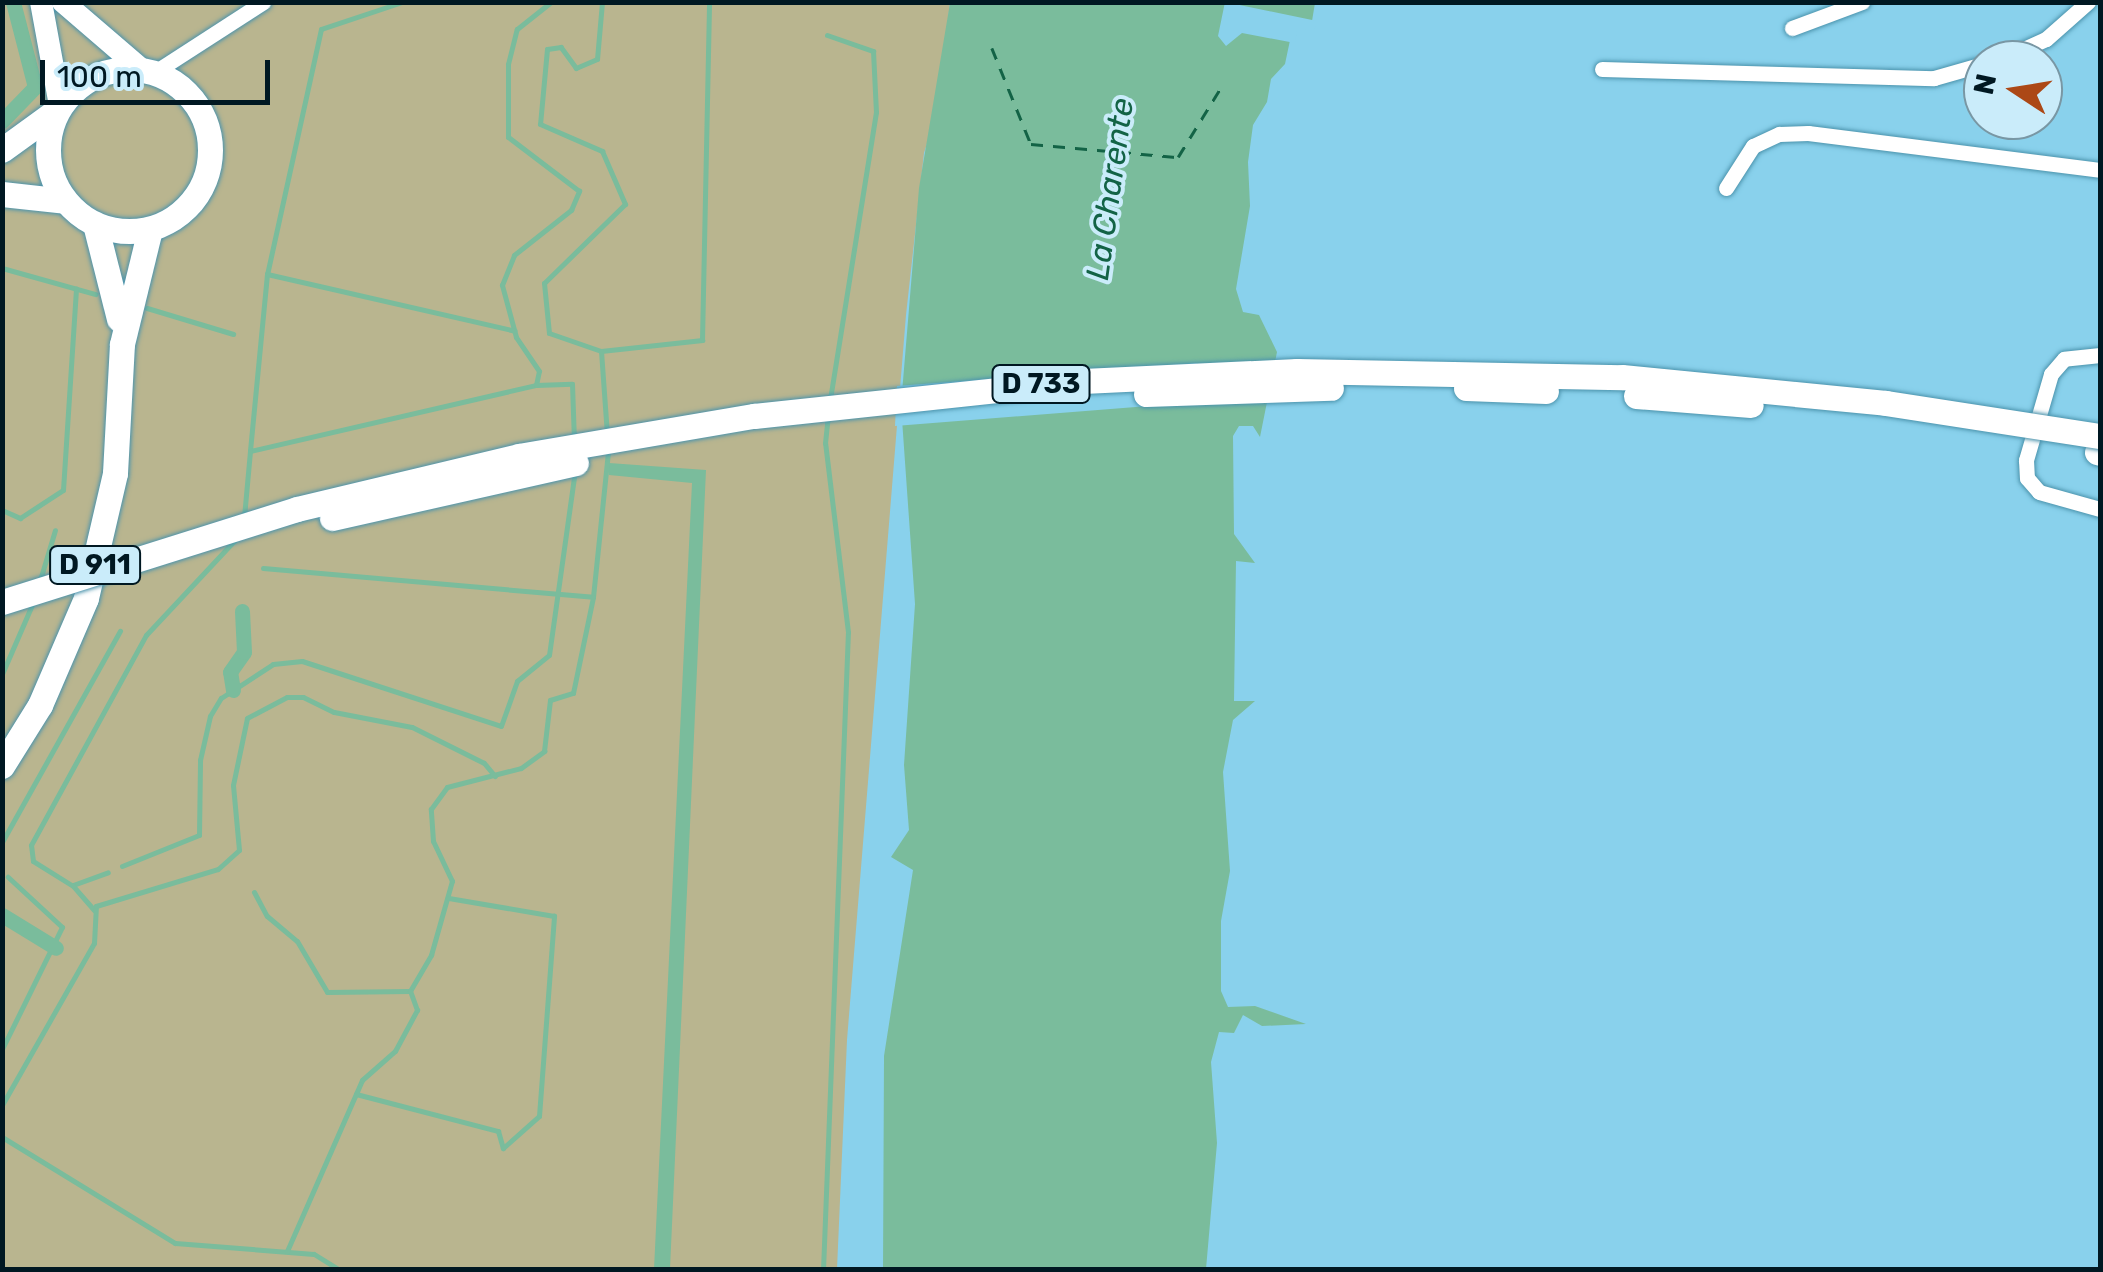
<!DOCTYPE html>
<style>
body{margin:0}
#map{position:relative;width:2103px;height:1272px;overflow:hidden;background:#89d1ec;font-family:Rubik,sans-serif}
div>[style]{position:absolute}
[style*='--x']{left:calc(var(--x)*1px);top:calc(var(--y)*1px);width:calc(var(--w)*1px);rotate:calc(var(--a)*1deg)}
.green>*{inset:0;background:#b9b58f}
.water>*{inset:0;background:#7abc9c}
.pier>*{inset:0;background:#89d1ec}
.stream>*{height:5px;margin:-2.5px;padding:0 2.5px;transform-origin:2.5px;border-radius:2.5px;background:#7abc9c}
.canal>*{height:15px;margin:-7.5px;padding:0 7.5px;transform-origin:7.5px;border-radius:7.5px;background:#7abc9c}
.ferry>*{height:2.5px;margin-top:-1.25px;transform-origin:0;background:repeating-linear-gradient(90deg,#136346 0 12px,transparent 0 22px)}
.roads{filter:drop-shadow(0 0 2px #4b93ac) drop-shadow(0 0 2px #4b93ac)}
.street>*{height:15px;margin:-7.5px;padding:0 7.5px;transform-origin:7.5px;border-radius:7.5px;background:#fff}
.secondary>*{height:22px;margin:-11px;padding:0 11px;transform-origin:11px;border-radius:11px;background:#fff}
.primary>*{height:25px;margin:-12.5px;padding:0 12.5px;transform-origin:12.5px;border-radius:12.5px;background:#fff}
.primary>.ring{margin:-12.5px;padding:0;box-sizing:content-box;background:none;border:25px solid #fff;border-radius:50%}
.bridges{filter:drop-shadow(0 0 2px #4b93ac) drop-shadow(0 0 2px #4b93ac)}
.primary-bridge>*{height:25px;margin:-12.5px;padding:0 12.5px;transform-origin:12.5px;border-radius:12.5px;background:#fff}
span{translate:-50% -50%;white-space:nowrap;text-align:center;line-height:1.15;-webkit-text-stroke:8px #caecfa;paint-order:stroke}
.shield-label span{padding:2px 8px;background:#caecfa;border:2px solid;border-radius:8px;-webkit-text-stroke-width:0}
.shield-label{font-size:28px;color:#001822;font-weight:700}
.water-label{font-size:32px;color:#136346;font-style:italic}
.frame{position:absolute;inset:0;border:5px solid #001822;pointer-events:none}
.north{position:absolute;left:1963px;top:40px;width:100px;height:100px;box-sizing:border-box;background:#caecfa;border:2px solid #7997a4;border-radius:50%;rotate:282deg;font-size:28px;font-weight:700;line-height:40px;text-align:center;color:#001822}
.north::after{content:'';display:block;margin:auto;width:35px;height:45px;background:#ac4816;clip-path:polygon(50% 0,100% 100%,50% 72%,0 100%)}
.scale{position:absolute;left:40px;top:60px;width:230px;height:45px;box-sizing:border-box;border:5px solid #001822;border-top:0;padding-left:12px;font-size:30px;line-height:35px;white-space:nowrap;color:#001822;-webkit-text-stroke:8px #caecfa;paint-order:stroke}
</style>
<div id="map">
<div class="green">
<i style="clip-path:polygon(2px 3px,950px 3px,936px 115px,924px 153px,906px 315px,847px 1040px,837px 1269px,3px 1269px)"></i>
</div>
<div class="water">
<i style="clip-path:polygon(950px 3px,1315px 3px,1311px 27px,1293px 26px,1285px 64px,1271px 79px,1267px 102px,1253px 125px,1248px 162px,1250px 206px,1236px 289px,1243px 312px,1259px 315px,1277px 352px,1260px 437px,1253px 426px,1239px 426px,1233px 436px,1234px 534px,1255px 563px,1236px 561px,1234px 701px,1255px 701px,1233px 720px,1223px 772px,1230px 871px,1221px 921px,1221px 991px,1228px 1007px,1255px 1006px,1306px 1024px,1262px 1026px,1243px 1015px,1234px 1033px,1219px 1032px,1211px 1062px,1217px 1143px,1206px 1269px,883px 1270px,884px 1056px,913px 870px,891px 857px,909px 830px,904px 765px,915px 604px,901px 405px,919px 188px)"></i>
<i style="clip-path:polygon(609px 463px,706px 470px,670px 1269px,654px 1269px,692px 483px,609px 475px)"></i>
</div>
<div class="pier">
<i style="clip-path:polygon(1225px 2px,1317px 21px,1315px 28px,1297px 30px,1295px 43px,1242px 33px,1226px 46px,1218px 36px)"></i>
<i style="clip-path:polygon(1197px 363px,1161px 405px,895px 426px,897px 386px)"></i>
</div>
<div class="stream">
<i style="--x:402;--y:2;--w:85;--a:161.6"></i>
<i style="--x:321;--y:29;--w:251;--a:102.4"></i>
<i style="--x:267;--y:274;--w:178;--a:95.5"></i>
<i style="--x:250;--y:451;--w:294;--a:-13"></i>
<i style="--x:536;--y:385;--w:14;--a:-78"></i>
<i style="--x:539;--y:371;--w:41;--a:-124.1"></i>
<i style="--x:516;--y:337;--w:54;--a:-105.1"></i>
<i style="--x:502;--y:285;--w:32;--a:-68"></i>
<i style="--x:514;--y:255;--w:73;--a:-38.3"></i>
<i style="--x:571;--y:210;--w:21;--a:-67"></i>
<i style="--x:579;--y:191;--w:89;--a:-142.7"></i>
<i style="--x:508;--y:137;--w:73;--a:-90"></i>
<i style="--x:508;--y:64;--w:36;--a:-76"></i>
<i style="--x:517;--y:29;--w:43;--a:-38.5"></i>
<i style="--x:602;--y:2;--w:57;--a:95"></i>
<i style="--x:597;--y:59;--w:23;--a:157"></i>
<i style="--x:576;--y:68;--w:26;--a:-126"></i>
<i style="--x:561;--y:47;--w:14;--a:172"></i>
<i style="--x:547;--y:49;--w:75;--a:95.3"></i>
<i style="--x:540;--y:124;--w:68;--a:23.5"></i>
<i style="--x:602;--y:151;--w:58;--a:66.5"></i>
<i style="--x:625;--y:204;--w:113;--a:135.7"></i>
<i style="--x:544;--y:283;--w:50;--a:84.3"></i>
<i style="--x:549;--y:333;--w:55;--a:19.1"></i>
<i style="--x:601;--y:351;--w:102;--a:-6.2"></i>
<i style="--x:702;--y:340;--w:338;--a:-88.8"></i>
<i style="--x:827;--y:35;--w:49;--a:19.2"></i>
<i style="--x:873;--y:51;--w:61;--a:87.2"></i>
<i style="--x:876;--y:112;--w:292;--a:99.1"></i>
<i style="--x:2;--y:268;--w:97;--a:15.6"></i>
<i style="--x:267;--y:274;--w:254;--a:12.9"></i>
<i style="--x:147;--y:308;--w:90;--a:16.8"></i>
<i style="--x:601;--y:351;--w:84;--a:85.9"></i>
<i style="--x:536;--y:385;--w:36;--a:-2"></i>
<i style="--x:572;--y:384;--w:56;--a:88"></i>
<i style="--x:2;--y:510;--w:20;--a:24"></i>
<i style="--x:20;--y:518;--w:51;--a:-33.1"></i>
<i style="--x:63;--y:490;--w:202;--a:-86.3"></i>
<i style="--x:244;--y:517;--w:66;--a:-84.8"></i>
<i style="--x:263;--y:568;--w:331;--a:5"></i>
<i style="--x:593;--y:597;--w:147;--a:-84.1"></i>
<i style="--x:40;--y:580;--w:52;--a:-73.3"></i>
<i style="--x:2;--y:674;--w:81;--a:-66.6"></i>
<i style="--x:2;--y:842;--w:242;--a:-60.8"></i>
<i style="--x:122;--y:866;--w:83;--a:-21.9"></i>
<i style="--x:199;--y:835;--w:75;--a:-89.2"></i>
<i style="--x:200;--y:760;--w:45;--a:-77.2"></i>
<i style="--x:210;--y:716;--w:21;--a:-59"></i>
<i style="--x:221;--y:698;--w:62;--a:-33.2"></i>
<i style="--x:273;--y:664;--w:29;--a:-6"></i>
<i style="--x:302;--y:661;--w:209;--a:18.1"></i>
<i style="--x:501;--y:726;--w:48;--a:-70.4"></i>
<i style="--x:517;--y:681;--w:41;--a:-39.1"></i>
<i style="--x:549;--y:655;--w:186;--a:-82"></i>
<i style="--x:73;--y:885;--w:37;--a:-20"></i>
<i style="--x:254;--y:892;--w:27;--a:62"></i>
<i style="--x:267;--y:916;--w:39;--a:40"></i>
<i style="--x:297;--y:941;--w:59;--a:59.5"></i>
<i style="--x:327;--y:992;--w:83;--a:-0.7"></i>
<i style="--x:410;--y:991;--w:42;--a:-59.7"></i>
<i style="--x:431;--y:955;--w:77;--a:-74.2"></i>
<i style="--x:452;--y:881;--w:44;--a:-115.4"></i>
<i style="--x:433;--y:841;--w:32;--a:-94"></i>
<i style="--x:431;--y:809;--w:27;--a:-54"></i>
<i style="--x:447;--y:787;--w:76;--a:-14.4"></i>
<i style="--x:521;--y:768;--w:29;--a:-36"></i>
<i style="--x:544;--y:751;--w:51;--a:-83.3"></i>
<i style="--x:550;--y:700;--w:24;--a:-17"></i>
<i style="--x:573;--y:693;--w:98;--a:-78.2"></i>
<i style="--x:94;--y:910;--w:32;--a:-131"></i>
<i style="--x:73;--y:886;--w:47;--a:-148"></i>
<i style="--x:33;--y:861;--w:16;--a:-97"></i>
<i style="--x:31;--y:845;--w:239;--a:-61.3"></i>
<i style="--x:146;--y:635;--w:130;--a:-46.9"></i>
<i style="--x:2;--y:1049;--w:136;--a:-63.8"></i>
<i style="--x:62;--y:927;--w:74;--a:-137.2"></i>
<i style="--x:356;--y:1094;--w:147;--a:14.6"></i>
<i style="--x:498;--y:1131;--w:18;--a:74"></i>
<i style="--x:503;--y:1148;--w:48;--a:-41.6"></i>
<i style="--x:539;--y:1116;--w:201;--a:-85.7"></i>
<i style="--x:554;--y:916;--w:107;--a:-170.3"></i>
<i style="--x:2;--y:1105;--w:186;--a:-60.4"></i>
<i style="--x:94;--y:943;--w:37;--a:-87"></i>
<i style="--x:96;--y:906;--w:127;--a:-16.9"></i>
<i style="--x:218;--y:869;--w:28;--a:-42"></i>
<i style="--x:239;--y:850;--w:65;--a:-95.3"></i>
<i style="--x:233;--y:785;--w:68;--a:-78.2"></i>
<i style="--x:247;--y:718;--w:45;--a:-27.7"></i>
<i style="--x:287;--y:697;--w:16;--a:0"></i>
<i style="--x:303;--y:697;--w:34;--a:26"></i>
<i style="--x:334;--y:712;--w:79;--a:10.9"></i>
<i style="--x:412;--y:727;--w:80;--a:26.6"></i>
<i style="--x:484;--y:763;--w:17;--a:50"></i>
<i style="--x:2;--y:1137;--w:203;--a:31.5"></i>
<i style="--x:175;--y:1243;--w:139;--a:4.5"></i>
<i style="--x:314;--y:1254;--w:31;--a:32"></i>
<i style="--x:287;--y:1251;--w:187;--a:-66.3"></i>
<i style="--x:362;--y:1080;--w:44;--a:-41.3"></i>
<i style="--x:395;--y:1051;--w:47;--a:-61.8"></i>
<i style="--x:417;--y:1010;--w:20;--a:-110"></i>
<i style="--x:823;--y:1270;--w:638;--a:-87.76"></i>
<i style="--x:848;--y:632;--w:190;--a:-96.9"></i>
<i style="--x:825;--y:443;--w:27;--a:-84"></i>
</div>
<div class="canal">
<i style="--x:2;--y:121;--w:47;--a:-45.9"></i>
<i style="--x:35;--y:87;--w:88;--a:-104.5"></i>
<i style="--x:233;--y:690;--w:18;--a:-99"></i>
<i style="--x:230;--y:672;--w:24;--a:-55"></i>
<i style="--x:244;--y:652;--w:41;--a:-92.8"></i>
<i style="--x:2;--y:915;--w:63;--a:31.4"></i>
</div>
<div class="ferry">
<i style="--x:992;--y:48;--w:104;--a:67.9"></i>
<i style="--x:1031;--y:144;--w:148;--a:5.1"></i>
<i style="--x:1178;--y:157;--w:80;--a:-58.3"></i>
</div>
<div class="roads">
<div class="street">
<i style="--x:1792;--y:28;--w:75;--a:-20.4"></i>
<i style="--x:1999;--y:60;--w:51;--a:-24.1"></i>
<i style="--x:2046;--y:39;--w:56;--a:-41.4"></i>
<i style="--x:1602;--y:69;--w:332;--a:1.6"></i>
<i style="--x:1934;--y:78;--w:51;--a:-15.9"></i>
<i style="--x:155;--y:72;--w:129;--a:-32.9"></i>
<i style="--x:1726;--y:188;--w:50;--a:-57.3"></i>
<i style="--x:1753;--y:146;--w:29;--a:-25"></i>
<i style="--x:1779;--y:134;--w:29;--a:-2"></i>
<i style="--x:1808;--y:133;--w:294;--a:7.2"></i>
<i style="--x:2100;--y:355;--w:36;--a:174"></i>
<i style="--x:2064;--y:359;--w:20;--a:131"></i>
<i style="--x:2051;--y:374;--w:90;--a:106.2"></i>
<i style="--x:2026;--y:460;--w:18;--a:87"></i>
<i style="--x:2027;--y:478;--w:18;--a:49"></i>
<i style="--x:2039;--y:492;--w:63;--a:15.6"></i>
</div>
<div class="secondary">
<i style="--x:41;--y:2;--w:106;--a:79.6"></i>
<i style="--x:63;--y:2;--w:103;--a:40.7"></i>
</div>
<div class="primary">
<i class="ring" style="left:48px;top:69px;width:137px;height:137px"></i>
<i style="--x:2;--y:150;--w:68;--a:-36"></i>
<i style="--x:2;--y:194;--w:63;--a:6.3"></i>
<i style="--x:95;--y:224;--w:98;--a:75.8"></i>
<i style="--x:2097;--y:452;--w:3;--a:18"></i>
<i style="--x:2;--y:766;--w:72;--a:-58.1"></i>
<i style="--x:40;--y:705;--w:116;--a:-66.7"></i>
<i style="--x:86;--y:598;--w:128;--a:-76.9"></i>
<i style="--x:115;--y:473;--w:129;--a:-86.9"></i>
<i style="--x:122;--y:344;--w:118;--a:-76.3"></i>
</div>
</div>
<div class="bridges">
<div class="primary-bridge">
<i style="--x:1466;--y:388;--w:80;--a:2.1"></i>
<i style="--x:1146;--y:394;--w:185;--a:-1.9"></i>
<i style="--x:1636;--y:396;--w:115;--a:4.5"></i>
<i style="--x:332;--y:518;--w:250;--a:-12.7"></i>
<i style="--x:2;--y:602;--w:309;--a:-17.5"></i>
<i style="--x:297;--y:509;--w:228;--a:-13.4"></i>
<i style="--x:519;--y:456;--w:238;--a:-9.7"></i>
<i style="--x:754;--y:416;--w:331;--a:-6.1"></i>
<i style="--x:1083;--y:381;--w:214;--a:-2.7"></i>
<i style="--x:1297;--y:371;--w:325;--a:1.1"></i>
<i style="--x:1622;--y:377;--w:265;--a:5.6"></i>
<i style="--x:1886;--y:403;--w:217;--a:8.8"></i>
</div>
</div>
<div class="shield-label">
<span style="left:1041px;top:384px">D 733</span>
<span style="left:95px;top:565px">D 911</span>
</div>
<div class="water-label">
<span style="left:1110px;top:189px;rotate:-82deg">La Charente</span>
</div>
<div class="frame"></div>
<div class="north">N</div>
<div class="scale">100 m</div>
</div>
